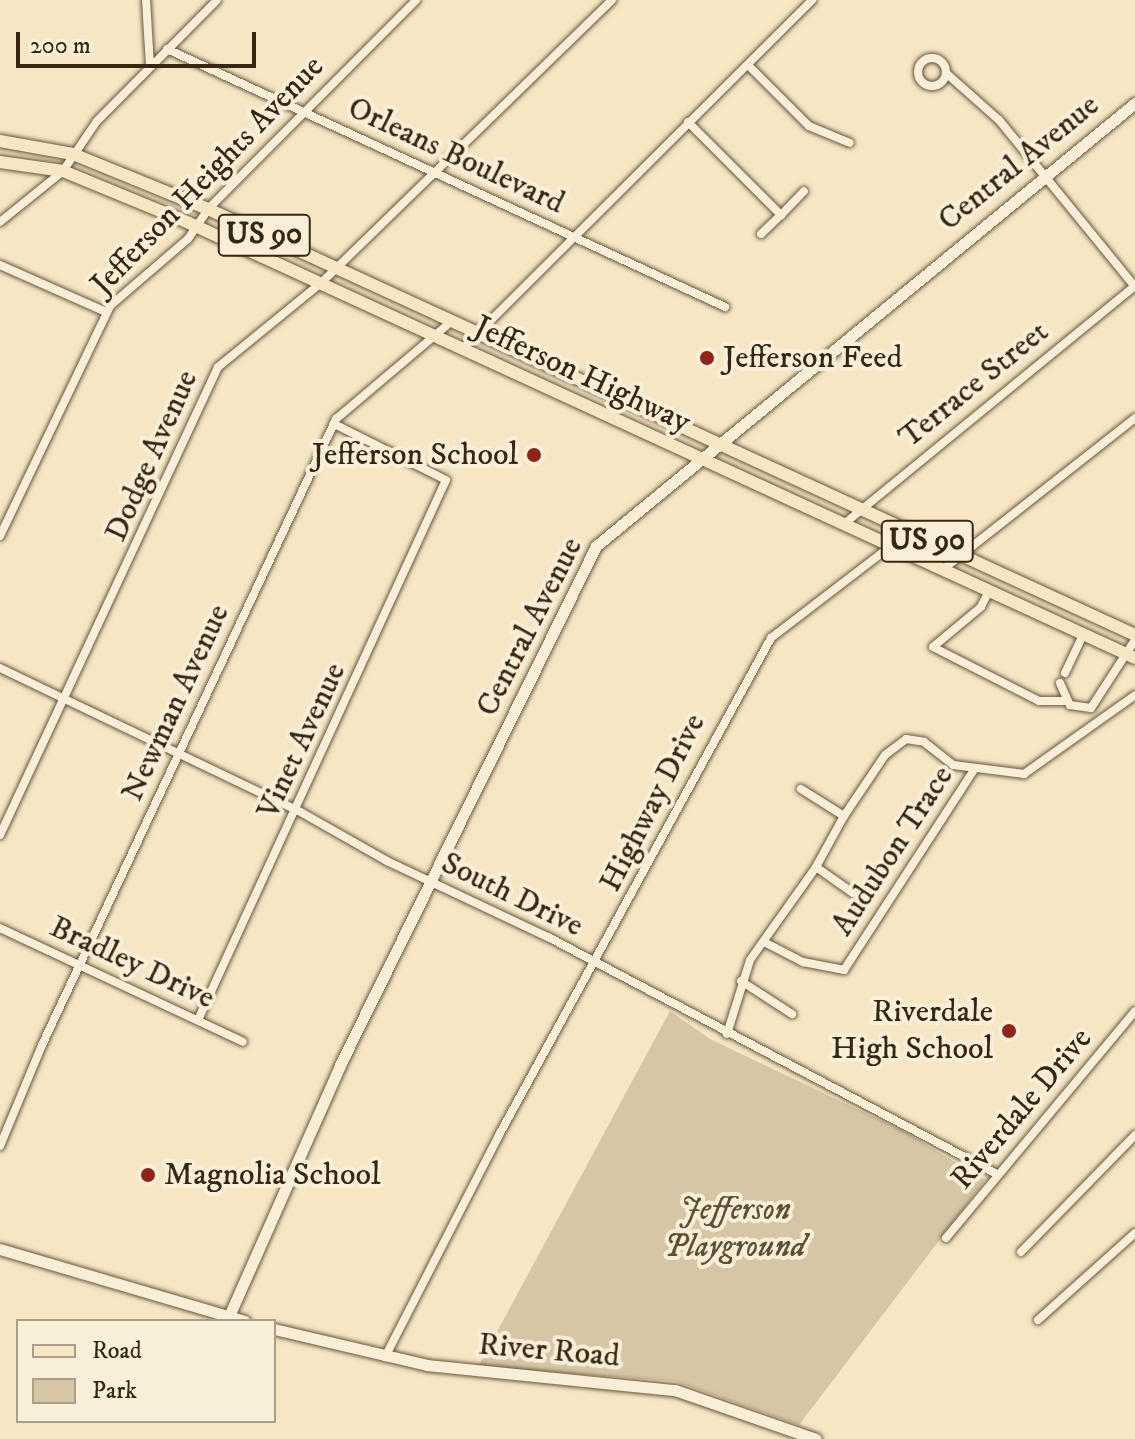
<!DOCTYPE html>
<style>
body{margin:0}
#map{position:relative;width:1135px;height:1439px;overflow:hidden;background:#f6e6c4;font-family:"IM FELL DW Pica",serif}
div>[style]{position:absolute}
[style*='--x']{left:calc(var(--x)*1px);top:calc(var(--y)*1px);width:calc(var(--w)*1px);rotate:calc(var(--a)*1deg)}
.green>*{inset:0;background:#d6c6a5}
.roads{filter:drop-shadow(0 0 2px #67573d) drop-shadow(0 0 2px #67573d)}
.minor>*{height:8px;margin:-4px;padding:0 4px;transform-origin:4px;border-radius:4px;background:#f9efd9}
.minor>.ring{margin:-4px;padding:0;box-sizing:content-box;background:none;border:8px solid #f9efd9;border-radius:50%}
.secondary>*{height:11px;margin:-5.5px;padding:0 5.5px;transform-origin:5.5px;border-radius:5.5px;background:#f9efd9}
.primary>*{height:12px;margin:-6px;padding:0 6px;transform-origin:6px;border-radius:6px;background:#f6e6c4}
.dots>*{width:22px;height:22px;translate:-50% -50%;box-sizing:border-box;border:4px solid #f9efd9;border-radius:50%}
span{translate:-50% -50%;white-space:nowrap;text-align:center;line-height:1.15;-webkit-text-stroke:8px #f9efd9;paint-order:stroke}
.shield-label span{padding:2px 6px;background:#f9efd9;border:2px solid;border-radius:6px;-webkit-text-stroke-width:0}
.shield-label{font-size:30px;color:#372710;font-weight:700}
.street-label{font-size:32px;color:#372710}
.poi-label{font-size:32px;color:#372710}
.left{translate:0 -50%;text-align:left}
.right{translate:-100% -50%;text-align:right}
.park-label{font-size:32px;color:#5f4f35;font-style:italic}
.legend{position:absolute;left:16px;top:1319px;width:260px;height:104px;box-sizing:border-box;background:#f9efd9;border:2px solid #ab9f89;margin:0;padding:10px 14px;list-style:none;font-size:24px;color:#372710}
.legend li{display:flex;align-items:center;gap:16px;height:40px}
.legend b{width:40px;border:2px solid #ab9f89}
.scale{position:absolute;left:16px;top:32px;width:240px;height:36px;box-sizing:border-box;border:4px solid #372710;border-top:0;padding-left:10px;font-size:24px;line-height:28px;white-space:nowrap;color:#372710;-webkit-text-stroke:6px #f9efd9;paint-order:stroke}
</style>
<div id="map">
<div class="green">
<i style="clip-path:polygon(670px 1011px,710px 1039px,903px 1131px,985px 1180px,799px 1425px,674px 1381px,478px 1367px)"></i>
</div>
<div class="roads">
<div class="minor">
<i style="--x:146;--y:0;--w:66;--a:86.5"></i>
<i style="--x:167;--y:49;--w:615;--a:24.81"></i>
<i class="ring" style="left:918px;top:58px;width:20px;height:20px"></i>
<i style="--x:748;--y:65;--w:86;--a:45"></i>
<i style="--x:809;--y:126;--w:44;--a:22.5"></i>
<i style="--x:946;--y:73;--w:71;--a:41.6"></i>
<i style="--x:999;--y:120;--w:215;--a:50.8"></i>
<i style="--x:688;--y:122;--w:132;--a:45"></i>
<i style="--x:781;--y:215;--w:33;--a:-46"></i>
<i style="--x:0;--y:222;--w:81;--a:-39"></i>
<i style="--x:63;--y:171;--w:60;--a:-55.8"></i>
<i style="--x:97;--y:121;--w:170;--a:-45.2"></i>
<i style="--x:761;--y:234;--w:28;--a:-44"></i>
<i style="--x:0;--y:265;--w:116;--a:23.9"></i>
<i style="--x:463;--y:348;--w:493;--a:-44.9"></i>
<i style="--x:844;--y:524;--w:376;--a:-39.3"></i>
<i style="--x:0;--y:536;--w:255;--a:-64.4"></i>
<i style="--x:110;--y:306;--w:103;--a:-40.7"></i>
<i style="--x:188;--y:239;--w:36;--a:-56"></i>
<i style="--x:208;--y:209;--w:295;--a:-45.1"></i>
<i style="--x:942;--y:570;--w:246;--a:-38.2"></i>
<i style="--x:989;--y:591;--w:18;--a:117"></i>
<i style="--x:981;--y:607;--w:62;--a:140.2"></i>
<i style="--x:933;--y:647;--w:119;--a:27"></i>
<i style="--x:1039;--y:701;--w:27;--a:0"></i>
<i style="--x:0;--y:668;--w:329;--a:25.6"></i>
<i style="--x:297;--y:810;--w:103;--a:29.5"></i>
<i style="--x:387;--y:861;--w:178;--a:25.3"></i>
<i style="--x:548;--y:937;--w:508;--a:27.83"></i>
<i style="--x:1065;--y:673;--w:42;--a:-64.7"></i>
<i style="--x:1060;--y:683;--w:24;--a:66"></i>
<i style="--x:1070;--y:705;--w:21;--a:8"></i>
<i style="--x:1091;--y:708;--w:81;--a:-57.1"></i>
<i style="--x:844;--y:816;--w:73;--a:-56.1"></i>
<i style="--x:885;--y:755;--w:26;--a:-37"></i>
<i style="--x:906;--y:739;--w:18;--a:9"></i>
<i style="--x:924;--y:742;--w:37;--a:38"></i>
<i style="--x:953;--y:765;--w:72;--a:7.2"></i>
<i style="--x:1024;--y:774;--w:136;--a:-35.4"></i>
<i style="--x:0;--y:835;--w:516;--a:-65.02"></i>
<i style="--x:218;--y:367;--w:133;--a:-39.2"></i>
<i style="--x:321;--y:283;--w:406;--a:-44.2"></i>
<i style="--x:816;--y:867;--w:45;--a:35.1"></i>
<i style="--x:0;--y:928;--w:268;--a:25.1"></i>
<i style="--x:766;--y:943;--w:42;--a:27.2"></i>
<i style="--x:803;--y:962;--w:42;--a:11"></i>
<i style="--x:844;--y:970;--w:241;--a:-57"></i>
<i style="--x:741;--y:981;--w:61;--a:32.9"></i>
<i style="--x:198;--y:1020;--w:594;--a:-65.33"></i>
<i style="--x:446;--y:480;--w:125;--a:-153.4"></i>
<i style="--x:727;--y:1034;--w:77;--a:-72.7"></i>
<i style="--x:750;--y:960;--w:114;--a:-54.6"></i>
<i style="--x:816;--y:867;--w:58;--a:-61.2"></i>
<i style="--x:844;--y:816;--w:51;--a:-147.9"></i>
<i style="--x:0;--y:1146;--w:109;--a:-67.4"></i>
<i style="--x:42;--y:1045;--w:692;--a:-64.84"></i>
<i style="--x:336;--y:419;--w:152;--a:-40.2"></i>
<i style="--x:946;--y:1238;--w:295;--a:-50.2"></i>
<i style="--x:1021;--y:1252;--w:163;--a:-45.7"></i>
<i style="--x:1038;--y:1320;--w:130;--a:-41.9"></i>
<i style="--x:385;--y:1357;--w:250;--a:-62.8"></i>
<i style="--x:499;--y:1135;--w:567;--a:-61.31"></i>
<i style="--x:771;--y:638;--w:174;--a:-37.5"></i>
</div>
<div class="secondary">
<i style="--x:0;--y:1249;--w:255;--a:16.4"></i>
<i style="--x:229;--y:1316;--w:274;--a:-66.1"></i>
<i style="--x:340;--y:1065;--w:579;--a:-63.74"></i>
<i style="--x:596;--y:546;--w:698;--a:-39.42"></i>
<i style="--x:274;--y:1329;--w:157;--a:13.2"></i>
<i style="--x:427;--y:1365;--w:249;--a:5.8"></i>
<i style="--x:675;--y:1390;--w:149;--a:19.2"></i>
</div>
<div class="primary">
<i style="--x:0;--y:141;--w:74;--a:10.1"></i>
<i style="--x:73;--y:154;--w:146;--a:22.2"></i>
<i style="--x:208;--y:209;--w:1020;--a:24.68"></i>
<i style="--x:0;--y:162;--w:64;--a:8.1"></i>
<i style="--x:63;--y:171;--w:136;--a:22.4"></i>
<i style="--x:189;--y:223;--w:1041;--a:24.69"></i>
</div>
</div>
<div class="dots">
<i style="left:707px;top:358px;background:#8f2418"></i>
<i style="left:534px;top:455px;background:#8f2418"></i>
<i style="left:1009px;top:1031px;background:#8f2418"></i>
<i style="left:148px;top:1175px;background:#8f2418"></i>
</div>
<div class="shield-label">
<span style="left:264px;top:235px">US 90</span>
<span style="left:927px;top:541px">US 90</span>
</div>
<div class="street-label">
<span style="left:456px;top:156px;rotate:25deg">Orleans Boulevard</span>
<span style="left:1019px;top:163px;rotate:-39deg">Central Avenue</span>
<span style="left:208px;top:176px;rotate:-46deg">Jefferson Heights Avenue</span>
<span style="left:582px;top:375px;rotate:25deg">Jefferson Highway</span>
<span style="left:974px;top:385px;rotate:-39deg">Terrace Street</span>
<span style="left:152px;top:456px;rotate:-66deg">Dodge Avenue</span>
<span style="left:530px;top:627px;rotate:-63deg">Central Avenue</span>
<span style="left:176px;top:703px;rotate:-65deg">Newman Avenue</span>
<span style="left:302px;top:741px;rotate:-65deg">Vinet Avenue</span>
<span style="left:653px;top:803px;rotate:-63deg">Highway Drive</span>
<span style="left:893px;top:851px;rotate:-57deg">Audubon Trace</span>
<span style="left:512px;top:895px;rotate:26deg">South Drive</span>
<span style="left:132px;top:963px;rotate:25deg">Bradley Drive</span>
<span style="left:1022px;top:1109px;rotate:-50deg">Riverdale Drive</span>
<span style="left:549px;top:1351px;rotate:5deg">River Road</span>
</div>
<div class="poi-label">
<span class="left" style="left:723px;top:358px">Jefferson Feed</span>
<span class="right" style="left:518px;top:455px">Jefferson School</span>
<span class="right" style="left:993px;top:1031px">Riverdale<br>High School</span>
<span class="left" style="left:164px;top:1175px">Magnolia School</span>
</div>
<div class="park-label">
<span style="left:735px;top:1229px">Jefferson<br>Playground</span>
</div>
<ul class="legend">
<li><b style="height:10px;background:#f6e6c4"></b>Road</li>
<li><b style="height:22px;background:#d6c6a5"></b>Park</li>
</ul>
<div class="scale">200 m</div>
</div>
